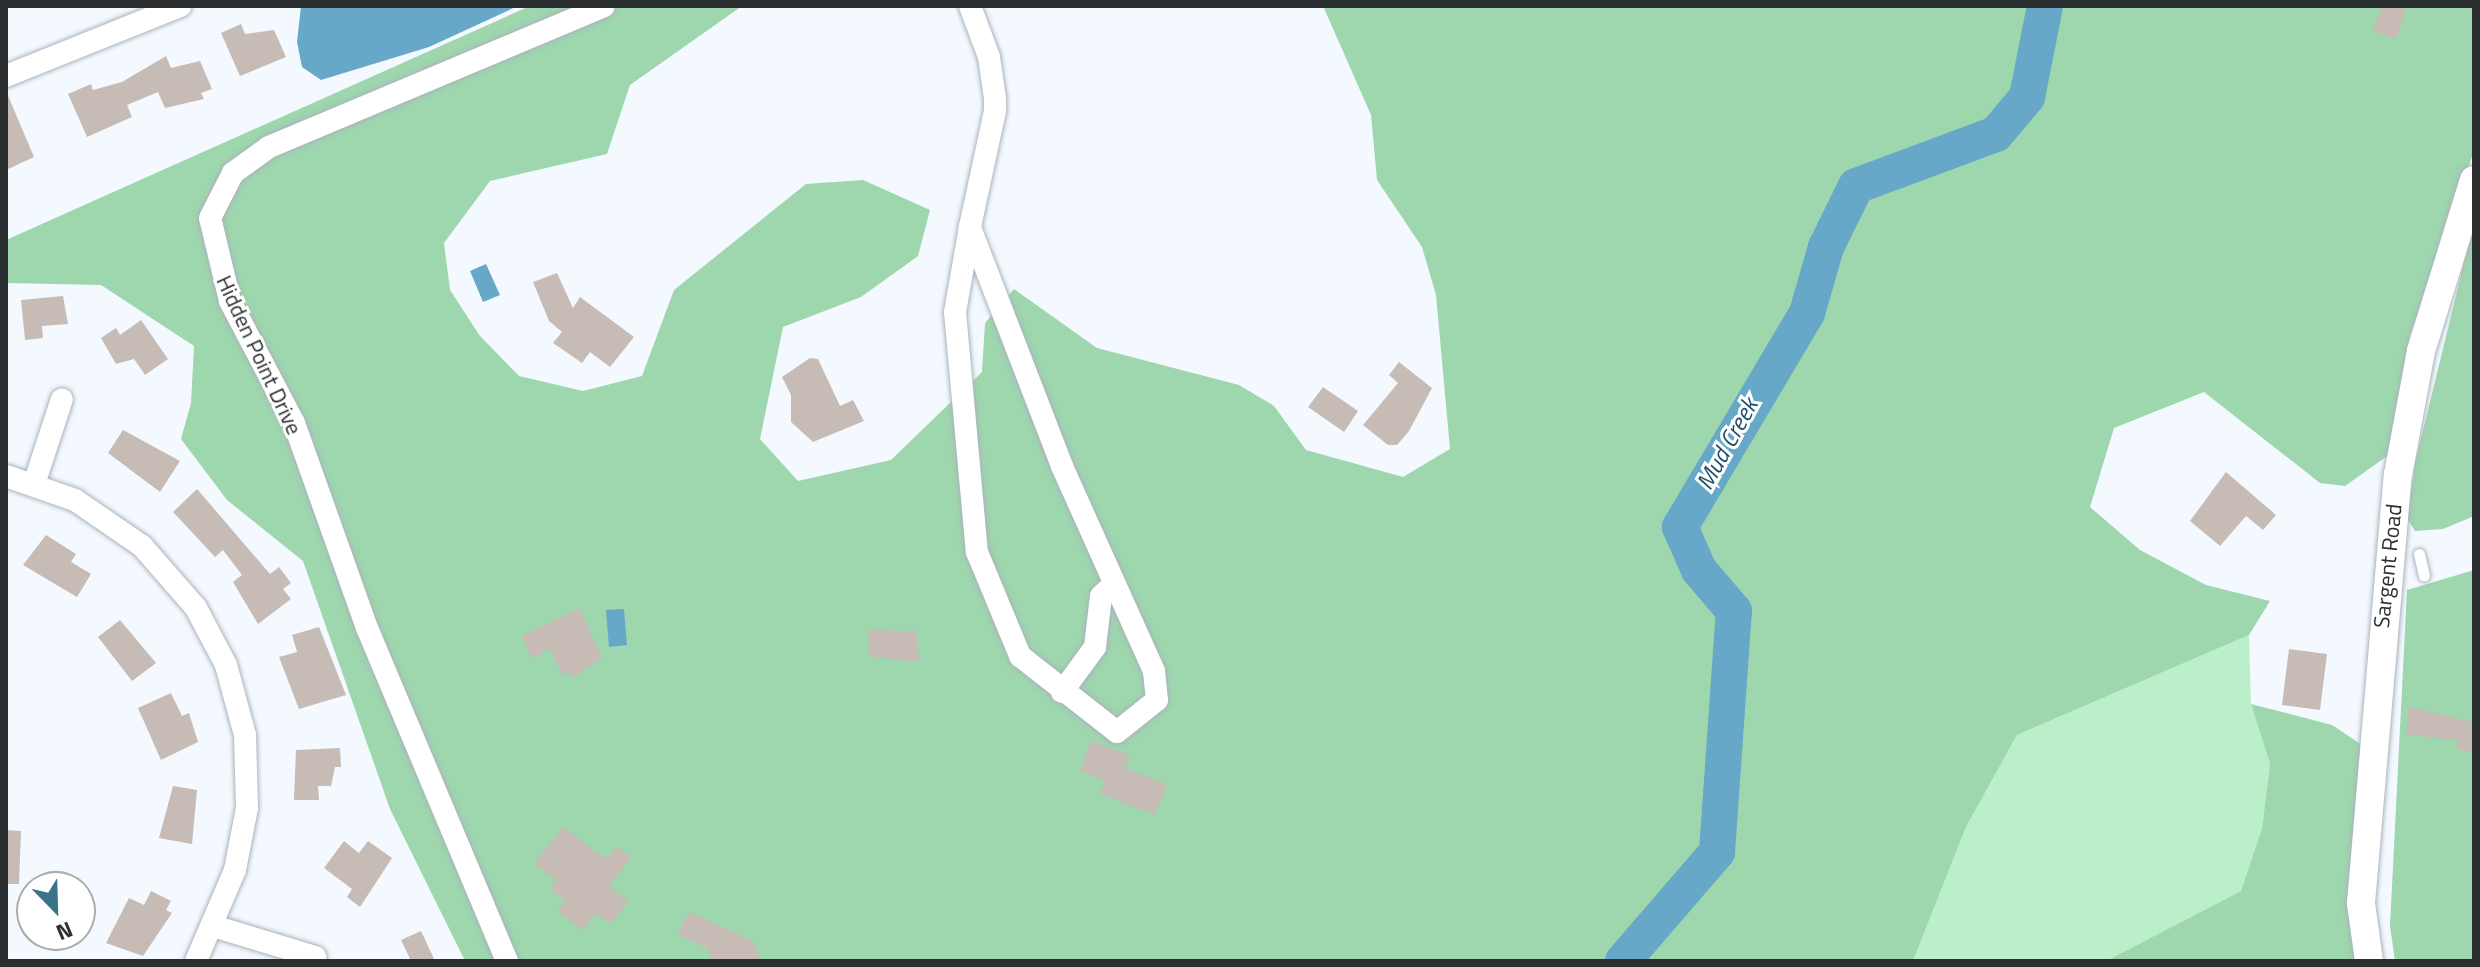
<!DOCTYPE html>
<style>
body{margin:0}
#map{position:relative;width:2480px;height:967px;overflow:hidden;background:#f4f9ff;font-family:"Titillium Web",sans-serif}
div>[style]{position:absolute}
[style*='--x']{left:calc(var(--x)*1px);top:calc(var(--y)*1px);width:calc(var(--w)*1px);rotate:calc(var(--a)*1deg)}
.green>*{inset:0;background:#baefc9}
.forest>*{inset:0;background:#9ed6ae}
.water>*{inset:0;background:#67a7c8}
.river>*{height:36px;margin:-18px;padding:0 18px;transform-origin:18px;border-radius:18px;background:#67a7c8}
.building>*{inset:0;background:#c7bbb5}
.roads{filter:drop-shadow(0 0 2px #aab3bc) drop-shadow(0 0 2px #aab3bc)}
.service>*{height:11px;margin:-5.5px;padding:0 5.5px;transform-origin:5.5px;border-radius:5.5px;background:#fff}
.minor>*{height:22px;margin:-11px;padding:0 11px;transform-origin:11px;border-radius:11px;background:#fff}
.tertiary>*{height:28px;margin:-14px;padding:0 14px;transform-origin:14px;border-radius:14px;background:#fff}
span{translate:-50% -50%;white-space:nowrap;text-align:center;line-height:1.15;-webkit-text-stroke:6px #fff;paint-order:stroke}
.street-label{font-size:22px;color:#2c2f32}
.water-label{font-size:24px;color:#1b4e66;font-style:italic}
.frame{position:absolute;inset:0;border:8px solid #2c2f32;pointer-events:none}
.north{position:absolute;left:16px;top:871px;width:80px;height:80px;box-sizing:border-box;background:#fff;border:2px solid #abacad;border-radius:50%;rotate:157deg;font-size:22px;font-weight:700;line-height:32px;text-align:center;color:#2c2f32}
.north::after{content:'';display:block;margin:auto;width:28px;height:36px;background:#38758b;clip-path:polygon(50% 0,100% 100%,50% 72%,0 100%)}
</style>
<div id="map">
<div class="green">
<i style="clip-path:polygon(2249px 635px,2251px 704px,2270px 764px,2262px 828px,2241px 891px,2106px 961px,1913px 961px,1966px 827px,2017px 735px)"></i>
</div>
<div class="forest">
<i style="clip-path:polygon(530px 6px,742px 6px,630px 85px,607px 154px,490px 181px,444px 243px,450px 290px,480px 336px,519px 376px,583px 391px,642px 376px,674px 290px,806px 184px,863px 180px,930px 210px,918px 256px,861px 297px,783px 327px,760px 439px,798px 481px,891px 460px,982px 372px,985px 323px,1014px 289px,1097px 348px,1239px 385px,1274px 406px,1306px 450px,1403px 477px,1450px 449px,1436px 295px,1422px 247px,1377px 180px,1371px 115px,1323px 6px,2474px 6px,2474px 151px,2409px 338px,2393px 452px,2345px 486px,2320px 483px,2204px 392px,2114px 428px,2090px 507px,2140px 550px,2206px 585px,2270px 601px,2249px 635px,2017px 735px,1966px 827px,1913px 961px,465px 961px,390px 809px,303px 561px,227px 500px,181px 439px,191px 403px,194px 346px,101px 285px,6px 283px,6px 240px)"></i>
<i style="clip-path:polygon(2474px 222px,2474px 516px,2443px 529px,2415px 531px,2407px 518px,2416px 459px)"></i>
<i style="clip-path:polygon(2474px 570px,2474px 961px,2395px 961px,2390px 926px,2407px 590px)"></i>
<i style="clip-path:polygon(2251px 704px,2332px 725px,2362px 745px,2360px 961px,2106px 961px,2241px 891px,2262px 828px,2270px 764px)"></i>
</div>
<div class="water">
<i style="clip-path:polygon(301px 6px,518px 6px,429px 47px,321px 80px,302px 67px,297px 42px)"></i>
<i style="clip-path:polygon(486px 264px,500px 295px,483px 302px,470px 271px)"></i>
<i style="clip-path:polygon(624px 609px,627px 645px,609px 647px,606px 610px)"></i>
</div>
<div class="river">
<i style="--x:1623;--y:961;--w:144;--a:-49.2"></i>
<i style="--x:1717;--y:852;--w:242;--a:-86"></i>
<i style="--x:1734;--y:611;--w:54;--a:-130.5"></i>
<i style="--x:1699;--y:570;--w:47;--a:-113.8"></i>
<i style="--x:1680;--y:527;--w:249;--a:-59.3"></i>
<i style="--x:1807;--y:313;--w:69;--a:-73.9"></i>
<i style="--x:1826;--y:247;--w:68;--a:-63.8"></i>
<i style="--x:1856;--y:186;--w:149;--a:-20.4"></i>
<i style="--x:1996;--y:134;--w:48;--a:-50"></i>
<i style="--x:2027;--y:97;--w:93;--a:-78.8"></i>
</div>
<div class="building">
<i style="clip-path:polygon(2382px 6px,2407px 9px,2396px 39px,2373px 31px)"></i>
<i style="clip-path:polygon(241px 24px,245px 34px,274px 30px,286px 57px,240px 76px,221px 33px)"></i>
<i style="clip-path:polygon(166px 56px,171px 68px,200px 61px,212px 89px,201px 93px,204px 99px,165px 108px,158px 92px,127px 105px,132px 117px,87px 137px,68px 94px,91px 84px,93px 90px,122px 82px)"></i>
<i style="clip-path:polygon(6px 91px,34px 157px,6px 170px)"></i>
<i style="clip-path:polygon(557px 273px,573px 308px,580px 297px,634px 337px,610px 367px,590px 352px,582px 363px,553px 343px,562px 332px,549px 321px,533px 282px)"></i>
<i style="clip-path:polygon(63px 296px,68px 324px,42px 326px,43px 338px,25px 340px,21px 300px)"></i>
<i style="clip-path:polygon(141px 320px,168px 359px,145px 375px,134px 359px,116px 364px,101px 338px,116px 328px,120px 335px)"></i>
<i style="clip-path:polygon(810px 358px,818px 359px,840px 406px,853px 400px,864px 421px,813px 442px,791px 422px,791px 395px,782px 377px)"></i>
<i style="clip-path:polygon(1399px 362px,1432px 388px,1409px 431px,1397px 445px,1388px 445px,1363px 425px,1398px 383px,1389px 375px)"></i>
<i style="clip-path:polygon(1323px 387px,1358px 411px,1344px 432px,1308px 407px)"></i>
<i style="clip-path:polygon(123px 430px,180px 461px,160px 492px,108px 453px)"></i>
<i style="clip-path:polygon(2226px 472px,2276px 515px,2263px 530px,2246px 516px,2220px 546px,2190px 521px)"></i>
<i style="clip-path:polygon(197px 489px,270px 574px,279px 567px,291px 583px,283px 589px,291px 599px,258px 624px,233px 582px,242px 575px,223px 550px,215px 557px,173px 512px)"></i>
<i style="clip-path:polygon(46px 535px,76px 554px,71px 562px,91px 574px,77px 597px,23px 565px)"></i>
<i style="clip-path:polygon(580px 608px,602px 658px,573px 678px,570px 672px,562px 675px,550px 649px,532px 658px,521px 636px)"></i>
<i style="clip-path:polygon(120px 620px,156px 663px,132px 681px,98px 637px)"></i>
<i style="clip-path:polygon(319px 627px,346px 695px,299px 709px,279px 657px,297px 652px,292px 635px)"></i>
<i style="clip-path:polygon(868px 630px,917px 631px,919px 662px,869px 656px)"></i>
<i style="clip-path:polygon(2289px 649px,2327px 654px,2320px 710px,2282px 705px)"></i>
<i style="clip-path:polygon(171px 693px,182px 716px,189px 713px,198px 742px,161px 760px,138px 708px)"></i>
<i style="clip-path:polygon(2409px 707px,2474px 722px,2474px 752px,2456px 749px,2457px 740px,2406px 735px)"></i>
<i style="clip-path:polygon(1091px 741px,1130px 755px,1125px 768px,1167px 784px,1155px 815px,1100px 794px,1105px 781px,1080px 771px)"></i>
<i style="clip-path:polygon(340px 748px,341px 767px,335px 767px,331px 786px,318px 786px,319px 800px,294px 800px,296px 750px)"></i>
<i style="clip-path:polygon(173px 786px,197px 790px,192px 844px,159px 838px)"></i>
<i style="clip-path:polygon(563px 827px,596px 852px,608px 858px,617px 846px,631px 858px,609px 886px,628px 901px,611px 924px,596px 913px,582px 930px,557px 911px,565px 901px,550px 889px,556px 880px,534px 864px)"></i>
<i style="clip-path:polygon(6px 830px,21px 831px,19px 884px,6px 884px)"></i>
<i style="clip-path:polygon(344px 841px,359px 853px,368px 841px,392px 858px,360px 907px,347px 897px,352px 889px,324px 868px)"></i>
<i style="clip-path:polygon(151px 891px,171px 901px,166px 910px,172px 913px,143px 956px,106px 943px,129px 898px,144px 905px)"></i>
<i style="clip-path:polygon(689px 912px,753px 941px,761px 961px,712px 961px,707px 948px,677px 934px)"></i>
<i style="clip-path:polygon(421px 931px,435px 961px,411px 961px,401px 940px)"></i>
</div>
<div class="roads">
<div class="service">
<i style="--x:2419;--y:554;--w:22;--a:77"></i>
</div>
<div class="minor">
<i style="--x:970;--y:6;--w:54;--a:69.6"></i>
<i style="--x:989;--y:57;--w:41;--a:81.7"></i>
<i style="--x:995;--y:98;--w:13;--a:90"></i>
<i style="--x:995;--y:111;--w:119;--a:102.2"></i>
<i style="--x:970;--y:227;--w:86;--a:100"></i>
<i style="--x:955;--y:312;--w:241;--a:84.8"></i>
<i style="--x:977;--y:552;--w:113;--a:67.5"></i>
<i style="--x:1020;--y:656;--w:123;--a:38.1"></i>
<i style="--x:1117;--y:732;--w:51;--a:-38.7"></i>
<i style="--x:1157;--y:700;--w:29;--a:-96"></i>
<i style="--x:1154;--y:671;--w:225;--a:-114.2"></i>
<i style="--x:1062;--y:466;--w:256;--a:-111.1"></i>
<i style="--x:6;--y:76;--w:188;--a:-21.9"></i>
<i style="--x:6;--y:476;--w:73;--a:19.2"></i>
<i style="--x:75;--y:500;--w:81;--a:34.5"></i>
<i style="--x:142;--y:546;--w:82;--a:48.9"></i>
<i style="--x:196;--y:608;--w:64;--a:62.2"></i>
<i style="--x:226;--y:665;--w:73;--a:74.8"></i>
<i style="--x:245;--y:735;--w:73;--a:88.4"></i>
<i style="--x:247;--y:808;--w:63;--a:101"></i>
<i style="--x:235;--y:870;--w:99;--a:113.2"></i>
<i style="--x:34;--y:484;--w:89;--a:-71.8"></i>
<i style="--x:1062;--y:692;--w:56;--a:-53.7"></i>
<i style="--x:1095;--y:647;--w:51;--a:-83.3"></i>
<i style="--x:1101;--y:596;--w:18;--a:-43"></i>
<i style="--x:213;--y:926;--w:107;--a:16.9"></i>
<i style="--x:507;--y:961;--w:361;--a:-112.8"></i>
<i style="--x:367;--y:628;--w:218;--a:-109.6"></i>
<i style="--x:294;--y:423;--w:138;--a:-117.7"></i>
<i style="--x:230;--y:301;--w:85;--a:-103.5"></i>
<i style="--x:210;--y:218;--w:51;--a:-62.9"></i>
<i style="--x:233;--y:173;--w:44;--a:-35.8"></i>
<i style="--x:269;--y:147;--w:363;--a:-22.8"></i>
</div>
<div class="tertiary">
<i style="--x:2369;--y:961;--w:59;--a:-97.9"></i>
<i style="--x:2361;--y:903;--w:430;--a:-85.1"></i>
<i style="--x:2398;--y:475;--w:126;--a:-79.5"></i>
<i style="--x:2421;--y:351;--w:179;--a:-72.8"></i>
</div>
</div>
<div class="street-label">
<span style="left:259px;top:355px;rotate:65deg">Hidden Point Drive</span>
<span style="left:2388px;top:566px;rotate:-84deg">Sargent Road</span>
</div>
<div class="water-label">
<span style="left:1727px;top:444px;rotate:-61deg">Mud Creek</span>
</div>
<div class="frame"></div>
<div class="north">N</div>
</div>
